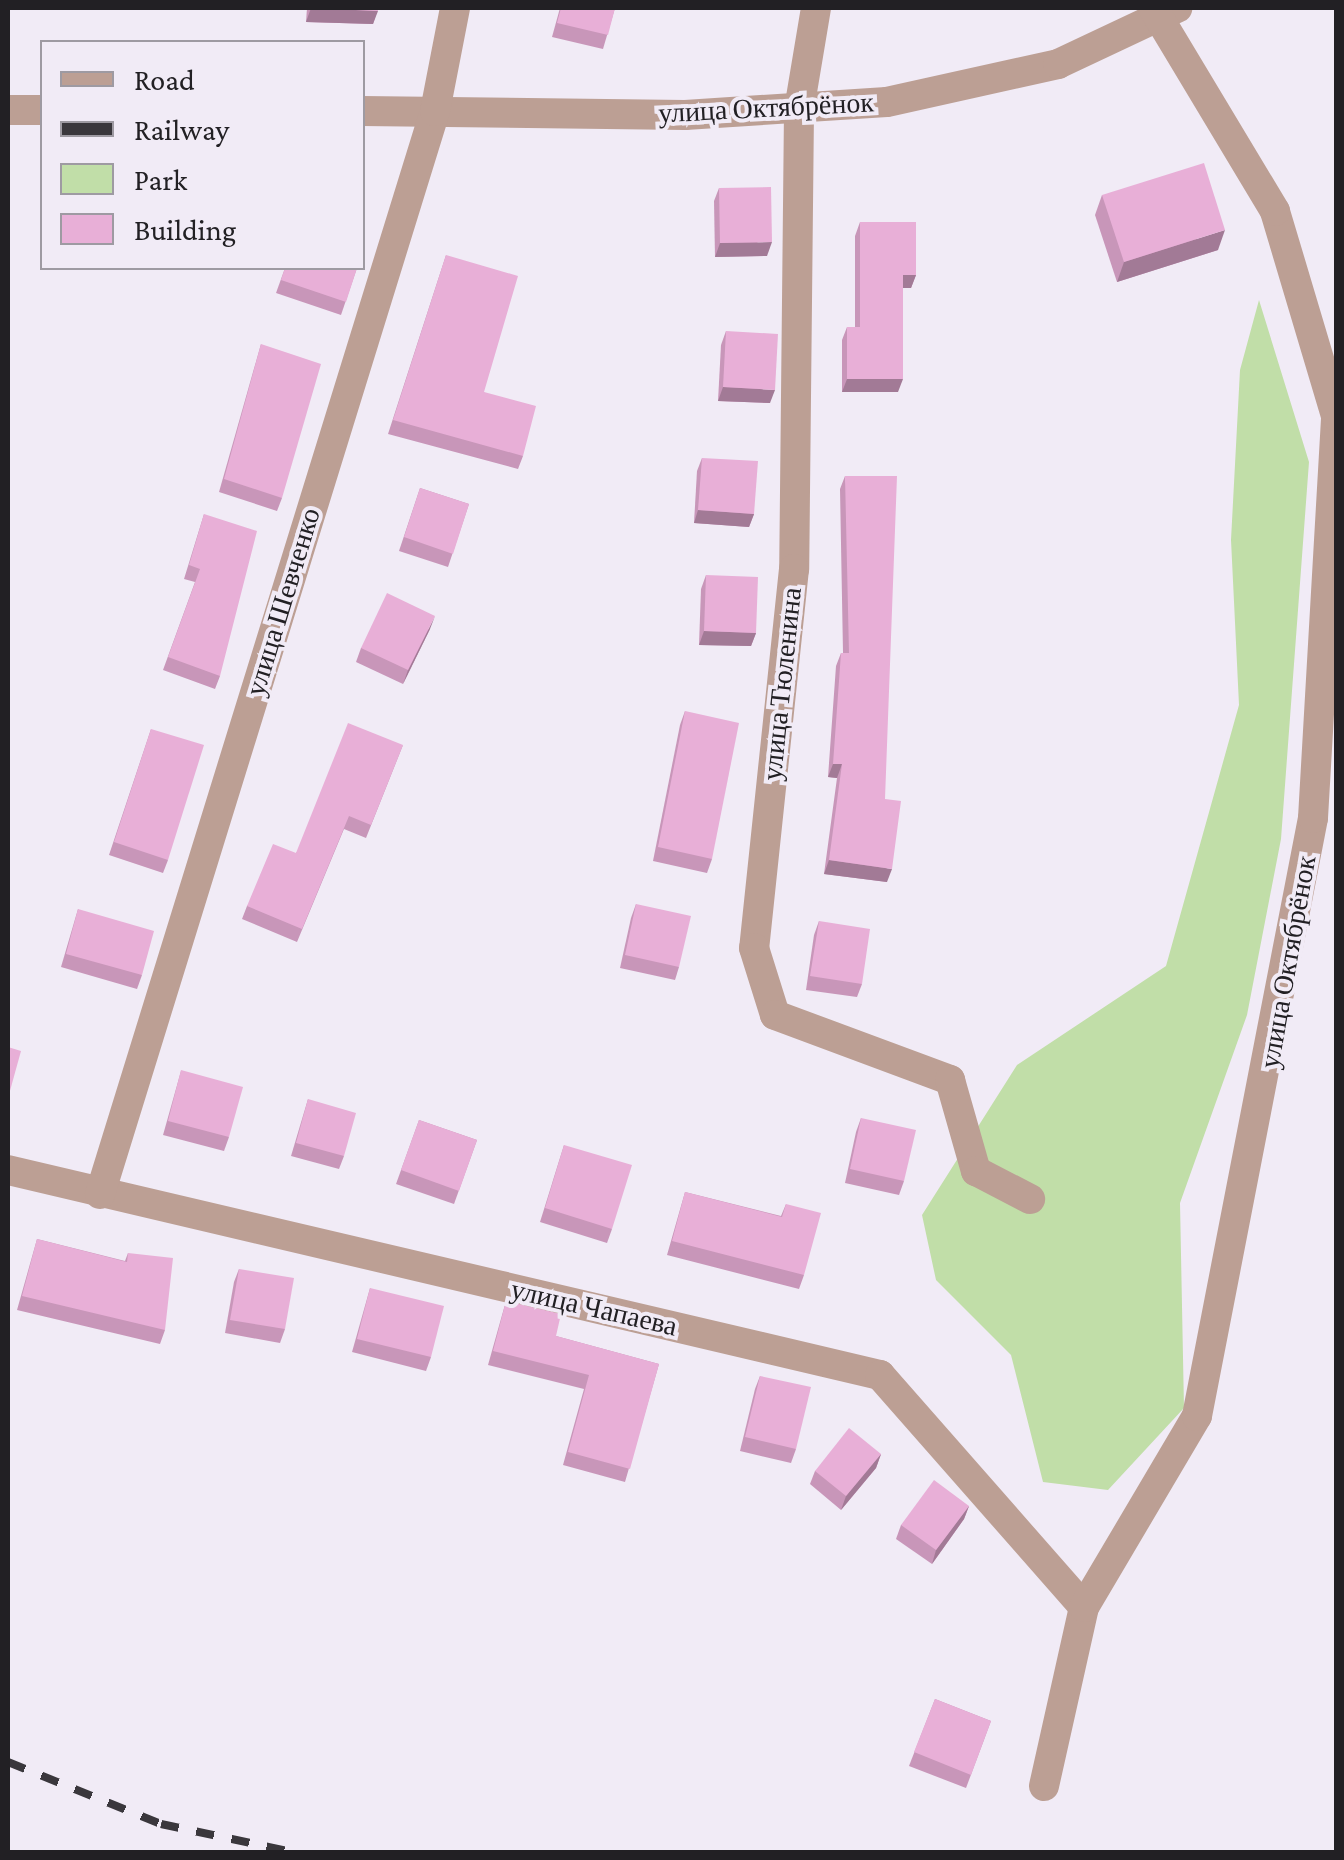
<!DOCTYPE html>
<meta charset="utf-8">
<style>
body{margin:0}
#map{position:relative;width:1344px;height:1860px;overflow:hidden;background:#f1ebf6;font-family:"Crimson Pro",serif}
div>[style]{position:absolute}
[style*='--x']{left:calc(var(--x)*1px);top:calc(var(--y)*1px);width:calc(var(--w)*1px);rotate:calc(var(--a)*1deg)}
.green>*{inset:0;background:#c1dea8}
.minor>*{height:30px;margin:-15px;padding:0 15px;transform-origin:15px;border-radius:15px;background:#bc9f94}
.rail>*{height:8px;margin-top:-4px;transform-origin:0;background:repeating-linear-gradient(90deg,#3a373c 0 18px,transparent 0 36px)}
.wall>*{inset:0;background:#c896b9}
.shaded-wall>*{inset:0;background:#a27a96}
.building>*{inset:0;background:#e8afd7}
span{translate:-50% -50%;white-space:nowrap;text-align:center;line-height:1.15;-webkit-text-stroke:8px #f1ebf6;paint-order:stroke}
.street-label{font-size:28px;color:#222024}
.frame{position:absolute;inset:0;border:10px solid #222024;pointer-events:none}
.legend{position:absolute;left:40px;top:40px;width:325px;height:230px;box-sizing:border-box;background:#f1ebf6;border:2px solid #9e9aa2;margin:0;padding:12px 18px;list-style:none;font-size:30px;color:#222024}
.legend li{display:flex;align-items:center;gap:20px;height:50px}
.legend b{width:50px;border:2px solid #9e9aa2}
</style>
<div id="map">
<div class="green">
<i style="clip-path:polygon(1259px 300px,1309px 462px,1281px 839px,1247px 1015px,1180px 1203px,1184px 1408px,1108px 1490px,1043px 1482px,1011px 1355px,936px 1280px,922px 1215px,1017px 1065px,1166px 966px,1239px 705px,1231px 540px,1240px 370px)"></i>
</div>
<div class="minor">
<i style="--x:816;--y:8;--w:103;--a:99.5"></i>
<i style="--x:799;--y:110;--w:459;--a:90.6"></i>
<i style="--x:794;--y:569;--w:381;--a:96"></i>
<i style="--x:754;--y:948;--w:70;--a:72.6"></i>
<i style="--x:775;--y:1015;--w:187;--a:20.4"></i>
<i style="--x:950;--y:1080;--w:95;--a:74.1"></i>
<i style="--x:976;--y:1171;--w:61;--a:27.4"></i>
<i style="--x:8;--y:110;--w:34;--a:0"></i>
<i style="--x:362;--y:111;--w:323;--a:0.7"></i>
<i style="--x:685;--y:115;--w:202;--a:-3.7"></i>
<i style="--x:887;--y:102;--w:175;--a:-12.5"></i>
<i style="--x:1058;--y:64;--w:132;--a:-25.2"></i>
<i style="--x:8;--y:1170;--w:896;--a:13.23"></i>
<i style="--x:880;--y:1375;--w:309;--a:48.7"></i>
<i style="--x:100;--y:1194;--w:1134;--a:-72.81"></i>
<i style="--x:435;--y:111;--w:105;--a:-79"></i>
<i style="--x:1044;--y:1786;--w:183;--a:-77.4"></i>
<i style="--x:1084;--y:1607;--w:222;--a:-59.4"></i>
<i style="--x:1197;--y:1416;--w:609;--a:-79.02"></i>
<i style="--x:1313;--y:818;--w:403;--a:-86.7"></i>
<i style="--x:1336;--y:416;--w:214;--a:-106.6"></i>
<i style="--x:1275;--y:211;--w:237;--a:-121"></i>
</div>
<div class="rail">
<i style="--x:8;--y:1762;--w:165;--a:22.1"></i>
<i style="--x:161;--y:1824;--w:135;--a:12"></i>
</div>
<div class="wall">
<i style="clip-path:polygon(307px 8px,378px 8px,373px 24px,306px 22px)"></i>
<i style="clip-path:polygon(560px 8px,615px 8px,603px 49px,552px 37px)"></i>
<i style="clip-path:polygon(719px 188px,767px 256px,715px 257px,714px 201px)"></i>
<i style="clip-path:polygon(1102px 195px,1218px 250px,1117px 282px,1095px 215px)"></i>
<i style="clip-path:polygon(860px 222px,916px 275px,911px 288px,903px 288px,898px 392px,842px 392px,842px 340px,847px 327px,855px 327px,855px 236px)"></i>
<i style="clip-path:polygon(446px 255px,484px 392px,523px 456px,518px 469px,388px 434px)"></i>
<i style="clip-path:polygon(285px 268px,357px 268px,341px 315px,276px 293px)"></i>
<i style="clip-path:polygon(726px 331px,770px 403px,718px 401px,721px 345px)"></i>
<i style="clip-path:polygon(261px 344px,282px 498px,277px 511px,219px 492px)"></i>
<i style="clip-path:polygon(702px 458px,754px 514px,749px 527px,694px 523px,697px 471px)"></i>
<i style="clip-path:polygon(845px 476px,885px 799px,887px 882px,824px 874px,837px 778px,828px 777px,836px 666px,841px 653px,843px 653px,840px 489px)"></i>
<i style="clip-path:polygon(420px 488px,469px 504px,448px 567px,399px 551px)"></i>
<i style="clip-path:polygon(204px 514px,220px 676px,215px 689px,163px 670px,195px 582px,184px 579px)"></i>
<i style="clip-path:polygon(706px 575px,756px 633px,751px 646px,699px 645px,701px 589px)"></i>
<i style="clip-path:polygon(430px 629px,403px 684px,356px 662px,361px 648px)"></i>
<i style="clip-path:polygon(685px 711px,712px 859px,707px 873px,653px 861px,680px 725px)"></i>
<i style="clip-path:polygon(151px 729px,168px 860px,163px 873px,109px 855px)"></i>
<i style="clip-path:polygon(403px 745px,366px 838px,344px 829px,297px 942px,242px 919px,247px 906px,296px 853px)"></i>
<i style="clip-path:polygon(636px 904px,679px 967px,675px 980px,620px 968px,631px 918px)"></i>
<i style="clip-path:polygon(78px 909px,142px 975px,137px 989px,61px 967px)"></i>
<i style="clip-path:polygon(819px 921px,862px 984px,857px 997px,806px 990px,814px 935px)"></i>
<i style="clip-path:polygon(181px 1071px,229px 1137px,224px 1151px,163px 1135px)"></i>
<i style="clip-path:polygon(308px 1099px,344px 1156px,339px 1169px,291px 1156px)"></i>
<i style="clip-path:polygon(861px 1118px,904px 1181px,899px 1195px,845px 1183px,856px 1132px)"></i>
<i style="clip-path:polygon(419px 1120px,477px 1140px,454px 1204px,396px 1184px)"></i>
<i style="clip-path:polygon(564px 1145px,612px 1229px,607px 1243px,540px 1222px)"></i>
<i style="clip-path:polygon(685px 1192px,781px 1216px,786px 1204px,804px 1275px,799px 1289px,667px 1255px)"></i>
<i style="clip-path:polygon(37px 1239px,125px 1261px,128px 1253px,165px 1330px,160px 1344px,17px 1310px)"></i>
<i style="clip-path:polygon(239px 1269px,285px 1329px,280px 1343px,225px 1333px,234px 1282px)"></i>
<i style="clip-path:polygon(370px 1288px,431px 1357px,426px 1371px,352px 1352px)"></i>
<i style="clip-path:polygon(506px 1301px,556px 1336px,659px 1364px,625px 1482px,563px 1465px,584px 1389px,488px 1365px)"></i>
<i style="clip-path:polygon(760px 1376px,796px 1449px,791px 1463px,740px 1451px,755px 1389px)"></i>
<i style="clip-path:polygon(881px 1454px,876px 1468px,841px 1510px,810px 1484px,815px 1471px)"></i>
<i style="clip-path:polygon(969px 1506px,964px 1519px,932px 1564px,896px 1539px,901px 1525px)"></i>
<i style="clip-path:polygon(935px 1699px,991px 1721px,966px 1788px,909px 1766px)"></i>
</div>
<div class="shaded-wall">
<i style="clip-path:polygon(311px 8px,378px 11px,373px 24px,306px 22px)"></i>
<i style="clip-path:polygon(1225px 230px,1218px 250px,1117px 282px,1124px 262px)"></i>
<i style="clip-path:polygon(772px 242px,767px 256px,715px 257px,720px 243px)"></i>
<i style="clip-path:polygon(903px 275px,916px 275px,911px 288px,898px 288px)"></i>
<i style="clip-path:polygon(847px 379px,903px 379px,898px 392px,842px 392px)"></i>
<i style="clip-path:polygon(723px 387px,775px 390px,770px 403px,718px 401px)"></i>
<i style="clip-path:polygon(698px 510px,754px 514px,749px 527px,694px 523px)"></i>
<i style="clip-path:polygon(435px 616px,430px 629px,403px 684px,408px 670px)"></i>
<i style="clip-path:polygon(704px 631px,756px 633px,751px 646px,699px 645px)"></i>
<i style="clip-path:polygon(833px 764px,842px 764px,837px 778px,828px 777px)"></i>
<i style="clip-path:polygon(829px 860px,892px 869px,887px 882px,824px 874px)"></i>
<i style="clip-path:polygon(881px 1454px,876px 1468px,841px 1510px,846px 1496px)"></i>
<i style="clip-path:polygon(969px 1506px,964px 1519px,932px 1564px,936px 1550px)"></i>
</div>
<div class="building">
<i style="clip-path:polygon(311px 8px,378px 8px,378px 11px)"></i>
<i style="clip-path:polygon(561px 8px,615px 8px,608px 35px,557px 23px)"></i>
<i style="clip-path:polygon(1204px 163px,1225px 230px,1124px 262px,1102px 195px)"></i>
<i style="clip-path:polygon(771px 187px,772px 242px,720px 243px,719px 188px)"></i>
<i style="clip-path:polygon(860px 222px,916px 222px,916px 275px,903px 275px,903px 379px,847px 379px,847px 327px,860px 327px)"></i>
<i style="clip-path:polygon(446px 255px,518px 276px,484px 392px,536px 406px,523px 456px,393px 420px)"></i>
<i style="clip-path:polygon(285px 268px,357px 268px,346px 302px,281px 280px)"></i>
<i style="clip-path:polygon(726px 331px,778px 334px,775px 390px,723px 387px)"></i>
<i style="clip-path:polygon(261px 344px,321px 364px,282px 498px,224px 479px)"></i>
<i style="clip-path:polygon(702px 458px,758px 461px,754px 514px,698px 510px)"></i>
<i style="clip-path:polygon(845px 476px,897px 476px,885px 799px,901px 801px,892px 869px,829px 860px,842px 764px,833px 764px,841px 653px,849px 653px)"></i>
<i style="clip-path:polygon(420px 488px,469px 504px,453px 554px,404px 537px)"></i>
<i style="clip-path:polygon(204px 514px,257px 531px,220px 676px,168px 657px,200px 569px,189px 565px)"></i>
<i style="clip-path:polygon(706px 575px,758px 577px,756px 633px,704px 631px)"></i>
<i style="clip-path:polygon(387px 593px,435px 616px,408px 670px,361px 648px)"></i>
<i style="clip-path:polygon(685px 711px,739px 723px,712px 859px,658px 847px)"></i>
<i style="clip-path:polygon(348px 723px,403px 745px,371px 825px,349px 816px,302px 929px,247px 906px,273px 844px,296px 853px)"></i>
<i style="clip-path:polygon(151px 729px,204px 745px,168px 860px,114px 842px)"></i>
<i style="clip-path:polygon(636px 904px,691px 916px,679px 967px,625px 955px)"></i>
<i style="clip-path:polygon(78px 909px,154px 931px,142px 975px,66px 954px)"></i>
<i style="clip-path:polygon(819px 921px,870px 929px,862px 984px,810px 976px)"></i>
<i style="clip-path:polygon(8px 1047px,21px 1051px,8px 1098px)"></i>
<i style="clip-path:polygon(181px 1070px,243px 1087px,229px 1137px,168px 1121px)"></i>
<i style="clip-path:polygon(308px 1099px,356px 1113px,344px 1156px,296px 1143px)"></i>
<i style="clip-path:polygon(861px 1118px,916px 1130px,904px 1181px,850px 1169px)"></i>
<i style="clip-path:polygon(419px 1120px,477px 1140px,459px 1191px,401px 1170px)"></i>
<i style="clip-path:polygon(564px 1145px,632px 1165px,612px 1229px,545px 1208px)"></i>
<i style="clip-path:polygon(685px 1192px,782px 1217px,786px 1204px,821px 1213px,804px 1275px,672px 1241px)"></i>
<i style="clip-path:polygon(37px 1239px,127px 1262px,128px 1253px,173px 1258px,165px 1330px,22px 1296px)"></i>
<i style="clip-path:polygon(239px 1269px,294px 1278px,285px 1329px,230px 1320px)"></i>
<i style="clip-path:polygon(370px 1288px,444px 1306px,431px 1357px,357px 1339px)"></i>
<i style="clip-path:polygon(506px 1301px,561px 1314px,556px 1336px,659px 1364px,630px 1469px,568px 1452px,589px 1375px,493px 1351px)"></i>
<i style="clip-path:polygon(760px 1376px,811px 1387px,796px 1449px,745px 1437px)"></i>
<i style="clip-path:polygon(849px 1428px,881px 1454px,846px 1496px,815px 1471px)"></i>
<i style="clip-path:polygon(934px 1480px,969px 1506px,936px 1550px,901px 1525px)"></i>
<i style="clip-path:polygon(935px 1699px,991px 1721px,971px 1775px,914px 1752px)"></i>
</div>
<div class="street-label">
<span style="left:766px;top:108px;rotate:-3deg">улица Октябрёнок</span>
<span style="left:283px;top:602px;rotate:-73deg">улица Шевченко</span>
<span style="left:782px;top:684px;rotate:-84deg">улица Тюленина</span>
<span style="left:1288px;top:962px;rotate:-80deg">улица Октябрёнок</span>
<span style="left:594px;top:1308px;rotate:13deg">улица Чапаева</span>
</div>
<div class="frame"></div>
<ul class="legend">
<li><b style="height:12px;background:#bc9f94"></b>Road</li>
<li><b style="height:12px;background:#3a373c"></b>Railway</li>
<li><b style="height:28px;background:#c1dea8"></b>Park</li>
<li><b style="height:28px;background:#e8afd7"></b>Building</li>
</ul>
</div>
